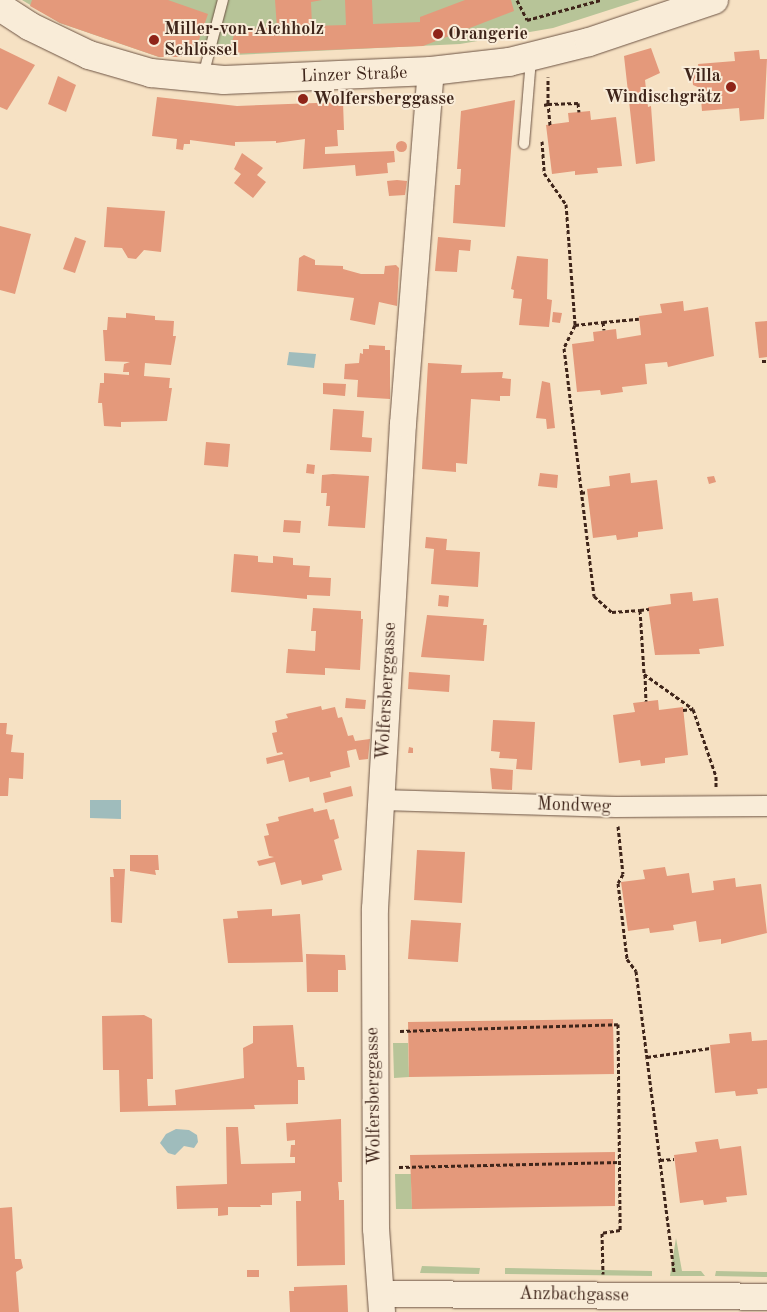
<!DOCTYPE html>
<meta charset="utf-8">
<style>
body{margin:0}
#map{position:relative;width:767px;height:1312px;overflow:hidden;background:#f6e1c3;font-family:"Old Standard TT",serif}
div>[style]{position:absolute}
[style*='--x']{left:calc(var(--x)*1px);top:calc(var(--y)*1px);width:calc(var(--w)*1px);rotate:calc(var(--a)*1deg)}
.green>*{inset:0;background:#b7c498}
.water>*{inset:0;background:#9fbcbc}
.building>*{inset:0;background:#e4997b}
.round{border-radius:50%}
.path>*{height:3px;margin-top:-1.5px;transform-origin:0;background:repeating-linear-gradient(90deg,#3f251a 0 4px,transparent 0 6.5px)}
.roads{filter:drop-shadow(0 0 1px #6d5444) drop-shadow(0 0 1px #6d5444)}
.service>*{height:10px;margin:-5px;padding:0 5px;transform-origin:5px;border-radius:5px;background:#f9ecd8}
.minor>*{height:20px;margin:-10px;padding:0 10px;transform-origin:10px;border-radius:10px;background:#f9ecd8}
.tertiary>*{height:26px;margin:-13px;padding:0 13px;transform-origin:13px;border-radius:13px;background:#f9ecd8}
.secondary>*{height:28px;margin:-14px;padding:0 14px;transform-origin:14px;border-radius:14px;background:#f9ecd8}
.dots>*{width:14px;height:14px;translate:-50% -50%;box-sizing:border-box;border:2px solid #f9ecd8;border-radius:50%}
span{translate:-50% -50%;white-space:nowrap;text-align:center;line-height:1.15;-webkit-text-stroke:4px #f9ecd8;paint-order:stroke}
.poi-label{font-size:18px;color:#3f251a;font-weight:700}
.left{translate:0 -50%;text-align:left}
.right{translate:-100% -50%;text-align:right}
.street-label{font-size:18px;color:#3f251a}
</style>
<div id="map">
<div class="green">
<i style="clip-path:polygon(22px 0,640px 0,553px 28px,460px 44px,193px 57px,159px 57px,60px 23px)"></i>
<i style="clip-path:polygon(393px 1043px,408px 1043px,409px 1077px,394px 1078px)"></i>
<i style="clip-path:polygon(395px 1174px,411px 1174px,412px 1209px,396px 1209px)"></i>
<i style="clip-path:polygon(676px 1238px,682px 1271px,701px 1271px,705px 1276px,670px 1276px)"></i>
<i style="clip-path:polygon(422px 1266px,480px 1268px,479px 1274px,420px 1273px)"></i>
<i style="clip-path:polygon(505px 1268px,652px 1271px,652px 1276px,505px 1274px)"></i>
<i style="clip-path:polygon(716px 1271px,767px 1272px,767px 1277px,715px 1276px)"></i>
</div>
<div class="water">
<i style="clip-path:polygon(289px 352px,316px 354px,314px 368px,287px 365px)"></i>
<i style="clip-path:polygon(90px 800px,121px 800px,121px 819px,90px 818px)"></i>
<i style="clip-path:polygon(176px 1129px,189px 1130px,197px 1135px,198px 1142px,194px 1148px,184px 1146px,175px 1155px,168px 1153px,160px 1143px,166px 1134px)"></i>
</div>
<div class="building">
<i style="clip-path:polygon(32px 0,168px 0,208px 14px,193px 57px,159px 57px,60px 23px,30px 6px)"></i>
<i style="clip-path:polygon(275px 0,322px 0,311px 2px,312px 26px,346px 25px,345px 0,372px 0,373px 24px,420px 22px,420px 17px,465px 0,511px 0,514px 11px,423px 46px,228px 54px,236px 29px,277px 28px)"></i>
<i style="clip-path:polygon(0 48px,35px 65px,7px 110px,0 107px)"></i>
<i style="clip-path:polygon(651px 48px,660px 73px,645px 80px,648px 107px,651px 106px,655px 161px,636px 164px,624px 56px)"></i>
<i style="clip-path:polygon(759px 50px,760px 59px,767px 59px,764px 119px,740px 121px,739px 108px,702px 111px,700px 88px,693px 85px,692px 73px,699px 70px,698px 64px,735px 61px,734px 52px)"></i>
<i style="clip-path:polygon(58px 76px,76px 85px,66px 112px,48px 104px)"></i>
<i style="clip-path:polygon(157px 97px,237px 106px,343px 102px,344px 130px,337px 130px,338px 146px,325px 147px,325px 154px,394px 151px,395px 162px,387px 163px,388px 173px,356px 176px,355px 165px,303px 169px,305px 139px,276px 143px,276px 141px,235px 142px,235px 146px,190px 140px,190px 144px,184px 144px,183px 150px,176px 149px,177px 139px,152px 136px)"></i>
<i style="clip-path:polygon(515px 100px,505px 227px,453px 223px,455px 185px,460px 185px,461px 169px,457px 169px,461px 111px)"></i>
<i style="clip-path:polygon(590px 111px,591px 120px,616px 117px,622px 166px,597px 168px,598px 173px,575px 175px,575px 171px,552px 174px,546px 125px,569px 122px,568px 113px)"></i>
<i class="round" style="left:395.5px;top:140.5px;width:11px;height:11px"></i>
<i style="clip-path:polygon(242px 153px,263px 168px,257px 175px,266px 182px,253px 198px,234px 183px,241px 174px,234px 169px)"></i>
<i style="clip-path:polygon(397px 180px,407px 181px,405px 195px,389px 196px,387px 181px)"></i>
<i style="clip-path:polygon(107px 207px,165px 211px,161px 252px,144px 250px,136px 259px,128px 258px,122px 248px,104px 247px)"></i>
<i style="clip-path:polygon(0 226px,31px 234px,15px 294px,0 290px)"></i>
<i style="clip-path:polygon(75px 237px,86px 241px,75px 273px,63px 269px)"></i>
<i style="clip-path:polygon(438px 237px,471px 240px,470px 251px,459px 250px,457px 272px,435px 271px)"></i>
<i style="clip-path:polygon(304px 255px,315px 260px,315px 265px,343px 266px,343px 269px,361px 274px,384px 274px,385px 266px,396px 265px,399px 268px,397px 306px,379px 302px,375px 325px,350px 320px,354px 298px,297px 291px,299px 258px)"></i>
<i style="clip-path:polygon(517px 256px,548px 259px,547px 299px,552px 300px,549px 327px,519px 325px,522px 299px,513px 298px,514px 290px,511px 289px)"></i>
<i style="clip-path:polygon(683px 301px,684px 311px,708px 307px,714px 356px,668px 367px,667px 362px,645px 364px,647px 384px,622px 387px,623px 392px,601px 395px,600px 390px,577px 392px,572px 344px,594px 341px,593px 332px,616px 329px,617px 339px,641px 335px,639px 316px,662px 313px,660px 304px)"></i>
<i style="clip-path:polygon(553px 312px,562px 313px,560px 323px,552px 322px)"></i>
<i style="clip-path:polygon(126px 313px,155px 316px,155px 320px,174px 321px,173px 336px,176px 336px,171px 365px,145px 363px,144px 376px,170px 378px,169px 388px,172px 388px,167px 421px,121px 422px,121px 427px,104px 426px,102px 403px,98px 403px,100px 383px,104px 383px,104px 373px,129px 375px,129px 372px,123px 372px,124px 364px,130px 362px,105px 361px,103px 330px,107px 330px,108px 317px,126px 318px)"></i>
<i style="clip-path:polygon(767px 321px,767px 357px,759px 358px,755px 322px)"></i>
<i style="clip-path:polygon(369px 345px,385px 346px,385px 350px,390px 350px,390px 399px,357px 397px,358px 380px,344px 379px,345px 364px,359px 363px,360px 353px,363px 354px,363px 349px,369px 349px)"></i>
<i style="clip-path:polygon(428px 363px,462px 365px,461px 373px,503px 372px,502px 378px,511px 379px,510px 396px,500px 396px,500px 401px,471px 399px,467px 464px,456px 463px,456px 472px,422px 469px)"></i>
<i style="clip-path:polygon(542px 381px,550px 383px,555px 428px,547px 429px,546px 419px,536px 418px)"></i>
<i style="clip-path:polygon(323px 383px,346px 384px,345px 396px,323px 394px)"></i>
<i style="clip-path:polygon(333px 409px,364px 411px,362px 437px,372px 438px,371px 452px,330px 450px)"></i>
<i style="clip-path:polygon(206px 442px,230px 444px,228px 467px,204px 465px)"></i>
<i style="clip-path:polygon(307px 464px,315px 465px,314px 474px,306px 473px)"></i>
<i style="clip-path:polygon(540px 473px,558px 475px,557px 488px,538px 486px)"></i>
<i style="clip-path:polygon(630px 473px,631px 483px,657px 480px,663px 529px,638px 532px,638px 537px,617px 540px,616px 535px,593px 538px,587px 489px,610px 486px,609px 476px)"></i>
<i style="clip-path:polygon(333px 474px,369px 476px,365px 528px,328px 526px,330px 506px,326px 506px,327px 493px,321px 493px,322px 475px)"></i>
<i style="clip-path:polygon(714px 476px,716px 482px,709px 484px,707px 477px)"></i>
<i style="clip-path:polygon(284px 520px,301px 521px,300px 533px,283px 532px)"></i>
<i style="clip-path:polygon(426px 537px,447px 539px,446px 550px,480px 552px,478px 587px,431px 584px,434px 549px,425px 548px)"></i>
<i style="clip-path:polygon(234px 554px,258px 556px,258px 562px,273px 563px,273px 556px,293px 558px,293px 565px,310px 566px,309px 577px,331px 578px,330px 596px,307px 595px,307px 599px,231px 592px)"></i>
<i style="clip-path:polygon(692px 592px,693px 601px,718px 598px,724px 646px,699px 649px,700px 654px,655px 655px,648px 607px,671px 604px,670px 594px)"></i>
<i style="clip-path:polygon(439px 595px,449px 596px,448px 607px,438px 606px)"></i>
<i style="clip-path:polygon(313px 608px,361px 611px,361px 619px,363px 619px,360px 670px,325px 668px,325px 675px,286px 673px,288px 649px,315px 651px,316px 631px,311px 631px)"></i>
<i style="clip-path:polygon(427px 615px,484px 619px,483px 625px,487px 625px,484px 661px,421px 657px)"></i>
<i style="clip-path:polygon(409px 672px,450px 675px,449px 692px,408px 689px)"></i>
<i style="clip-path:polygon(346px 698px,366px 700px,365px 709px,345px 708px)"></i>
<i style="clip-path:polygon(658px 700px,659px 710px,683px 707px,688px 755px,665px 758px,665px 763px,641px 766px,640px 760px,619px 763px,613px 715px,635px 712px,633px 703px)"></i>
<i style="clip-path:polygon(321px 706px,322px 710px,335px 707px,338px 718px,342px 717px,348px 736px,353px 735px,355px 741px,370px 739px,368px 759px,359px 760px,356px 749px,347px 751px,350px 767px,330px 772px,331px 777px,310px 782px,309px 777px,289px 782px,284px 760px,267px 764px,266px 758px,283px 754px,282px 752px,277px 753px,272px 733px,277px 732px,275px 721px,288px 718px,286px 714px)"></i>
<i style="clip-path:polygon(493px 720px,535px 722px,532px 770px,516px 769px,517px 759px,499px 758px,500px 752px,491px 751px)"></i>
<i style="clip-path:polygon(0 723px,7px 723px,6px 734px,13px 735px,11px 752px,24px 753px,23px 779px,9px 778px,8px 796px,0 796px)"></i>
<i style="clip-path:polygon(409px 747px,413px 748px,413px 753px,408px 753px)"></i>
<i style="clip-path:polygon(490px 768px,513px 770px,512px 790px,492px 789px)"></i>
<i style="clip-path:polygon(351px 786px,353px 796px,325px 803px,323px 793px)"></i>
<i style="clip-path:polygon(313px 808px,314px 812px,327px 809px,330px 820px,334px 819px,339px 838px,334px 840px,342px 870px,322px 875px,323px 880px,302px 885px,301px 880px,281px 885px,275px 862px,259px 866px,257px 861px,274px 857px,269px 856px,264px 836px,269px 835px,266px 824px,279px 821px,278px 817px)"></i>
<i style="clip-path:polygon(417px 850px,465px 852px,462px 903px,414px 900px)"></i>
<i style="clip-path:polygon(130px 855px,158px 855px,159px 870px,155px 870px,156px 875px,130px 871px)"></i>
<i style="clip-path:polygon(665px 867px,667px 876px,689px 873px,692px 893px,714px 890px,713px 881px,735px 878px,736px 887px,761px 884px,767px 933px,721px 944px,721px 939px,699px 942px,696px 921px,673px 925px,674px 930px,650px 933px,649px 928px,628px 931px,621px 882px,645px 879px,643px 870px)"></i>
<i style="clip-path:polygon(113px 869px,125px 869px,122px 923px,111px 922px,110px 877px,114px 877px)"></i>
<i style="clip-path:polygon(272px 909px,272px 916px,300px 914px,303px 962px,228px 963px,223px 919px,238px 918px,237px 911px)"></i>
<i style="clip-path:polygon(411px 920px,461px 923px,458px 962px,408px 959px)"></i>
<i style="clip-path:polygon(306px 954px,345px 955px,346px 970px,338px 970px,338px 992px,307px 992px)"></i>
<i style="clip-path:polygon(144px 1015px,152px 1019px,153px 1079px,147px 1079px,148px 1106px,176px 1105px,175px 1090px,244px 1078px,243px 1048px,253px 1043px,253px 1026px,293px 1025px,297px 1067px,304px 1067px,305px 1080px,298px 1080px,298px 1104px,254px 1105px,255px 1109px,120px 1112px,119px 1070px,103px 1070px,102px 1016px)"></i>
<i style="clip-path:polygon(613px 1019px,614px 1074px,409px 1077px,408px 1022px)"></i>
<i style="clip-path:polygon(751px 1032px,752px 1041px,767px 1040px,767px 1088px,757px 1089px,758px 1094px,736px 1096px,735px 1091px,715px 1093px,710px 1045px,730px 1043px,729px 1034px)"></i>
<i style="clip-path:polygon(341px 1119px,342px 1182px,338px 1182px,339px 1192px,339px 1200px,344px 1200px,345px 1265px,297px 1266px,296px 1201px,301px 1201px,301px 1191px,272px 1193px,272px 1205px,260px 1205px,261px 1207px,228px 1207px,228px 1215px,218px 1216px,218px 1208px,177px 1209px,176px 1186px,227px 1184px,226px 1127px,238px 1127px,241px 1164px,295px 1163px,295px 1157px,290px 1157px,291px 1145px,295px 1145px,295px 1140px,287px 1141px,286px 1123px)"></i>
<i style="clip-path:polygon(718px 1139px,720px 1149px,741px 1146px,747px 1195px,726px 1197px,727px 1202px,704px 1205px,703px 1200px,680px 1203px,674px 1155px,697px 1152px,695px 1142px)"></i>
<i style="clip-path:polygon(615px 1152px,615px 1206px,412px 1209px,410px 1155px)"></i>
<i style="clip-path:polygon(12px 1207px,15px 1259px,21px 1259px,23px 1268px,16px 1272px,19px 1312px,0 1312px,0 1208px)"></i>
<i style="clip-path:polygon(247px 1270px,259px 1270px,259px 1277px,247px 1277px)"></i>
<i style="clip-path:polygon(347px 1285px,348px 1312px,290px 1312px,289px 1291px,294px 1291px,294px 1287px)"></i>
</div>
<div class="path">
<i style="--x:517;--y:0;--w:22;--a:63"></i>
<i style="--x:527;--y:20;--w:76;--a:-15.3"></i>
<i style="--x:544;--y:105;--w:4;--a:-14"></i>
<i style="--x:548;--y:104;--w:27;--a:-90"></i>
<i style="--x:550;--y:125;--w:21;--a:-95"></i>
<i style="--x:548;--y:104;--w:30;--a:-2"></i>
<i style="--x:578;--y:103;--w:9;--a:84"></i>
<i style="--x:542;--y:141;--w:32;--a:86"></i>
<i style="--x:544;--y:173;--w:38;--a:55"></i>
<i style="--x:566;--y:204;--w:121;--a:85.7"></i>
<i style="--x:575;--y:325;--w:25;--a:116"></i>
<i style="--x:564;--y:348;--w:250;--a:83.1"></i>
<i style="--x:594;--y:596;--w:24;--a:42"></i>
<i style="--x:612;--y:612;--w:28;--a:-4"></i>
<i style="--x:640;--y:610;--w:64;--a:86.4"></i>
<i style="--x:644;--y:674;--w:60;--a:35.5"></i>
<i style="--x:693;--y:709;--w:71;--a:71.1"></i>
<i style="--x:716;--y:776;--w:11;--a:90"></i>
<i style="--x:603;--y:322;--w:36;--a:-5"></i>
<i style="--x:575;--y:325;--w:28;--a:-6"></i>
<i style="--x:603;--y:322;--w:8;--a:83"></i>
<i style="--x:762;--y:361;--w:5;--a:0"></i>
<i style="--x:581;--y:493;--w:6;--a:-9"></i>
<i style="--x:640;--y:610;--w:9;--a:-6"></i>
<i style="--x:645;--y:674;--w:27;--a:88"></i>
<i style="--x:683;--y:710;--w:10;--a:-6"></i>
<i style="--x:618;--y:826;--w:48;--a:84.1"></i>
<i style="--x:623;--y:874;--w:10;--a:119"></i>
<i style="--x:618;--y:883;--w:77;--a:83.2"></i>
<i style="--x:627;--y:959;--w:15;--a:53"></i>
<i style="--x:636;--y:971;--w:304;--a:82.8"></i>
<i style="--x:400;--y:1031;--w:218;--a:-1.8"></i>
<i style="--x:618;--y:1024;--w:206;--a:89.4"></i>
<i style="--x:620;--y:1230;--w:18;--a:171"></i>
<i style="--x:602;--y:1233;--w:41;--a:88.6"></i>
<i style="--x:647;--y:1057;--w:64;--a:-8.1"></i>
<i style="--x:660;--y:1160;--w:14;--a:-4"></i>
<i style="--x:399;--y:1167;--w:221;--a:-1.3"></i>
</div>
<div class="roads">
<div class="service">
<i style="--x:203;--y:76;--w:79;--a:-75.3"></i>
<i style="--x:524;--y:144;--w:86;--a:-85.3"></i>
</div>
<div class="minor">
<i style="--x:382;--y:800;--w:234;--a:1.7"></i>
<i style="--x:616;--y:807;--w:151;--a:-0.4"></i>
</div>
<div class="tertiary">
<i style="--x:381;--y:1294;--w:386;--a:0.4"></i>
<i style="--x:382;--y:1312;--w:83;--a:-94.1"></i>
<i style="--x:376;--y:1229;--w:320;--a:-90.2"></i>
<i style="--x:375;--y:909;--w:486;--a:-86.7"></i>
<i style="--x:403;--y:424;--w:354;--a:-85.5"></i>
</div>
<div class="secondary">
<i style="--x:0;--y:7;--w:35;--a:33"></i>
<i style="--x:29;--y:26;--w:67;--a:25.8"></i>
<i style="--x:89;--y:55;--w:65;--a:16.2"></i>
<i style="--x:151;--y:73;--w:73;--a:5.5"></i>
<i style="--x:224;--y:80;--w:207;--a:-2.5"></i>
<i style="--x:431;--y:71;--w:79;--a:-6.6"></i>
<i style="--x:509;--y:62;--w:82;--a:-14"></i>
<i style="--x:589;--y:42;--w:132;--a:-18.6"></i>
</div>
</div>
<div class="dots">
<i style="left:438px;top:34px;background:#8f2418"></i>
<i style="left:154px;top:40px;background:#8f2418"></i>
<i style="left:731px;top:87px;background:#8f2418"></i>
<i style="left:303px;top:99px;background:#8f2418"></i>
</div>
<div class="poi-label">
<span class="left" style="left:164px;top:40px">Miller-von-Aichholz<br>Schlössel</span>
<span class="left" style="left:448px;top:34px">Orangerie</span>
<span class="right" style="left:721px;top:87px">Villa<br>Windischgrätz</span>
<span class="left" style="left:313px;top:99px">Wolfersberggasse</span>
</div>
<div class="street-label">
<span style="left:354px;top:75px;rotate:-2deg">Linzer Straße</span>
<span style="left:387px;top:691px;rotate:-87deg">Wolfersberggasse</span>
<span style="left:574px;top:806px;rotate:2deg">Mondweg</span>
<span style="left:374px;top:1096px;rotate:-91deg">Wolfersberggasse</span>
<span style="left:574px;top:1295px;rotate:1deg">Anzbachgasse</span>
</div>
</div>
